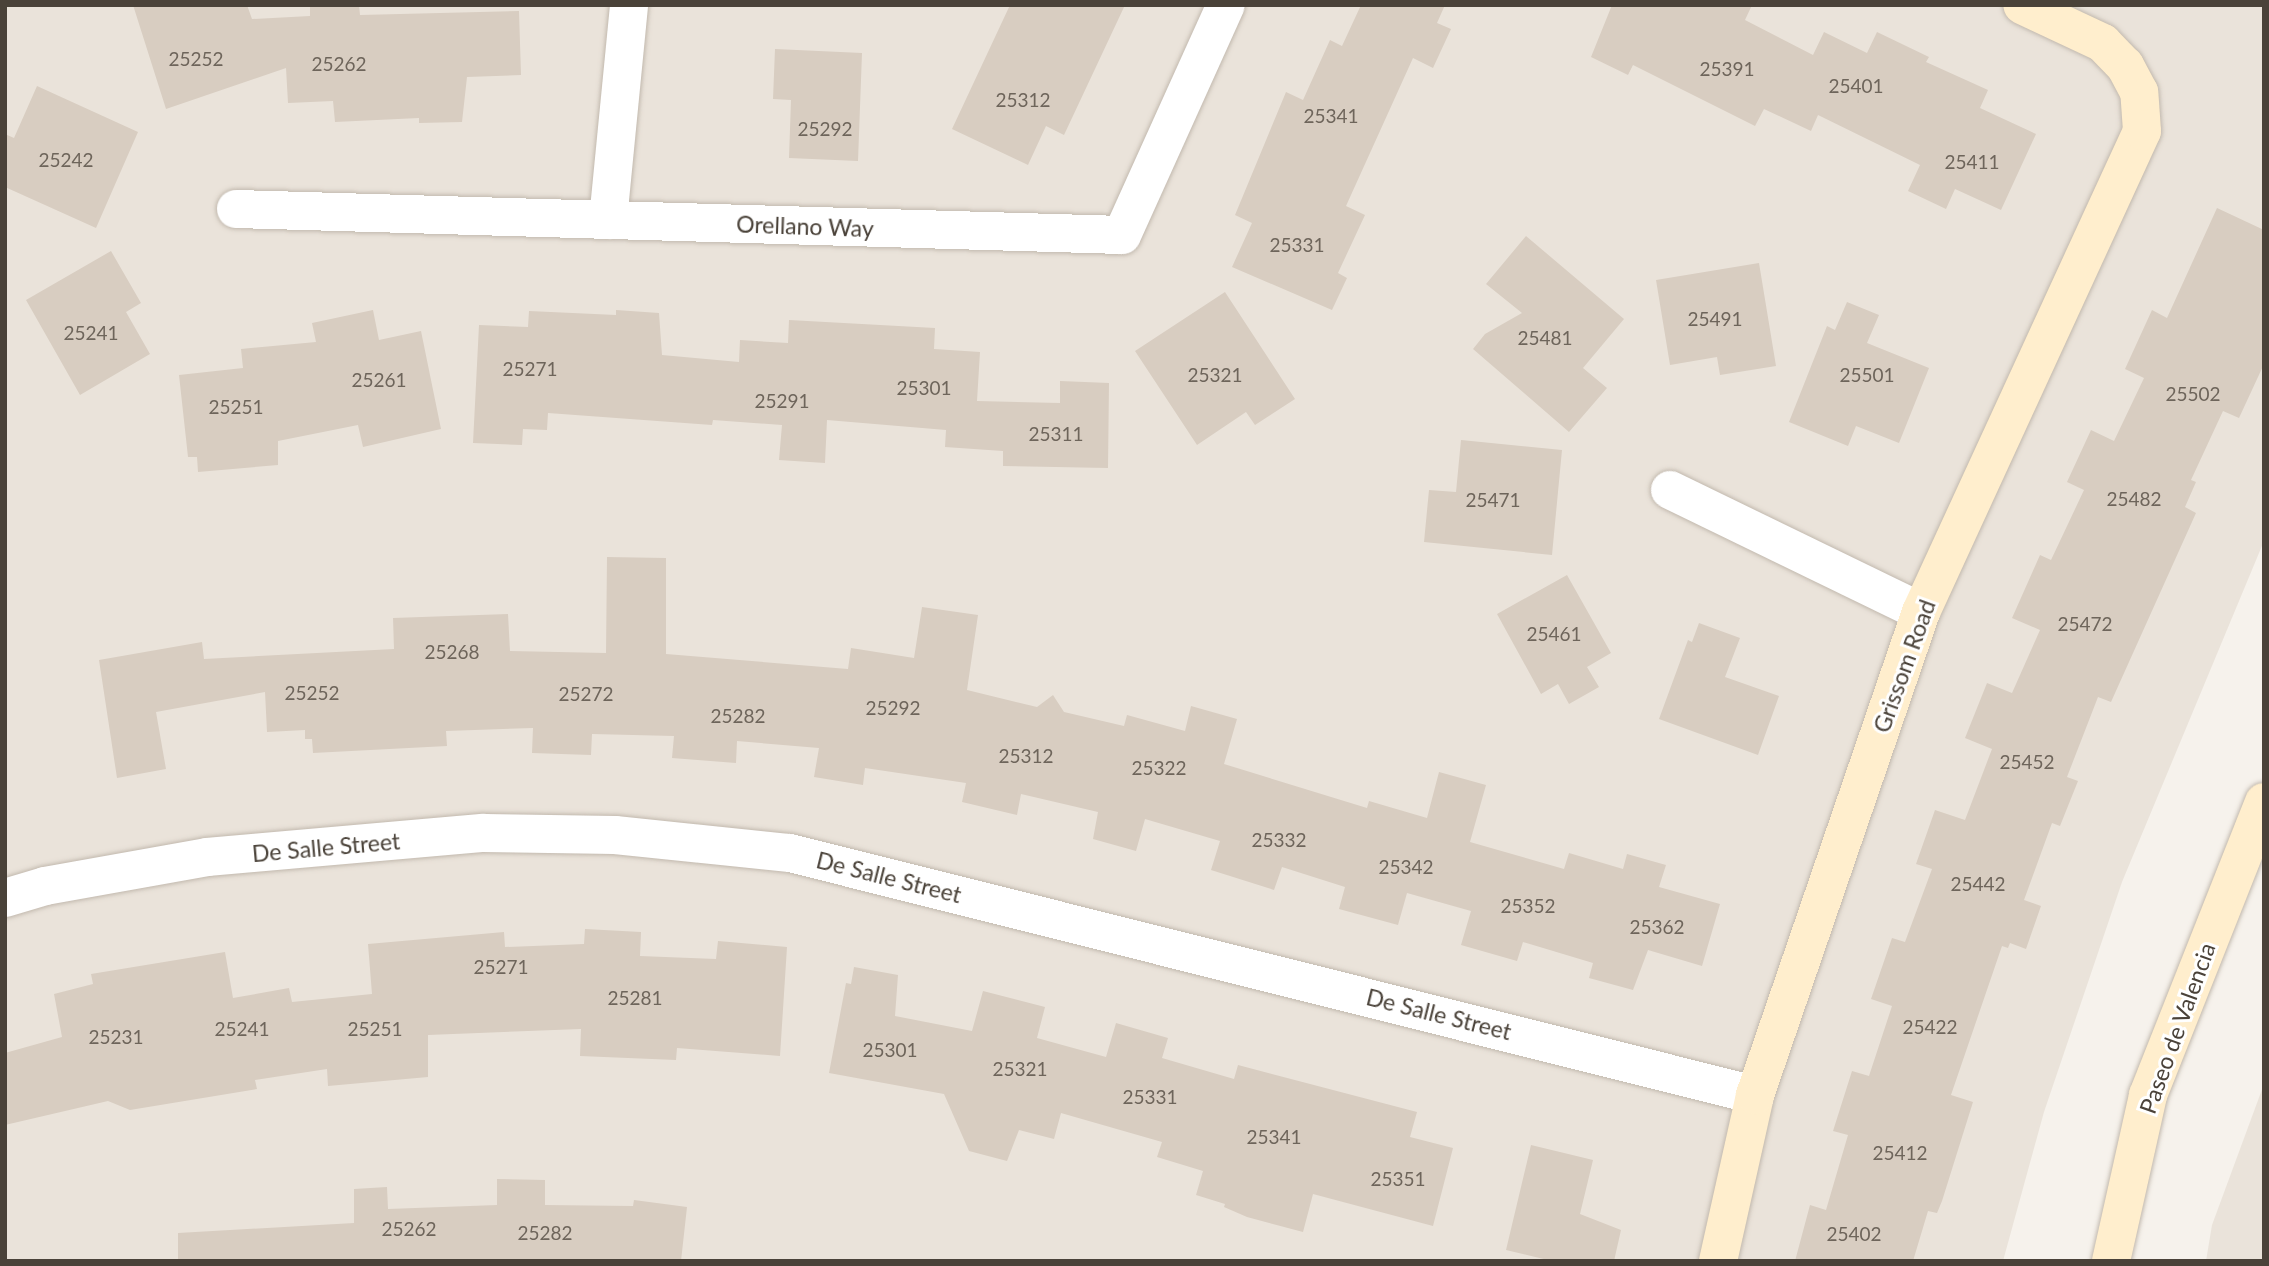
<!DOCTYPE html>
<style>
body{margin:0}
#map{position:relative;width:2269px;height:1266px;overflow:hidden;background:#f6f2ec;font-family:Lato,sans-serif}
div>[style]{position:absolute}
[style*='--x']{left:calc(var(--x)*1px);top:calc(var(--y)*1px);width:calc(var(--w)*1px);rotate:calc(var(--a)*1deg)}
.residential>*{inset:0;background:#eae3da}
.building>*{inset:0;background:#d8cdc1}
.roads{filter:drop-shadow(0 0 2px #c2b9ae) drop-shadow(0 0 2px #c2b9ae)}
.street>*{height:38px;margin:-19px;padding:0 19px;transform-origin:19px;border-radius:19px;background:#fff}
.secondary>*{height:38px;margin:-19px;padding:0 19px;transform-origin:19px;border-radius:19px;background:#ffeecd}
span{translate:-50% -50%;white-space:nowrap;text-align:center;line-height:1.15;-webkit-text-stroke:6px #fff;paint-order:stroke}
.number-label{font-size:19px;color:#6e655b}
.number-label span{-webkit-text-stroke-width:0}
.street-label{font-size:23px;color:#4a4239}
.frame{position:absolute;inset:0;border:7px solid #4a4239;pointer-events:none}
</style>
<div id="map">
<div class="residential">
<i style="clip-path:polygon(5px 5px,2264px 5px,2264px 541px,2122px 882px,2044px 1112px,2003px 1261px,5px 1261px)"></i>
<i style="clip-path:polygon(2264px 1084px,2264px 1261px,2206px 1261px,2212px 1225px)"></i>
</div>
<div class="building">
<i style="clip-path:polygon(133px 5px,247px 5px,252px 19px,310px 16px,310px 5px,359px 5px,360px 15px,519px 11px,521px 75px,467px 77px,462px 122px,419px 123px,419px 118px,335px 122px,333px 101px,288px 103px,286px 68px,166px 109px)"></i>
<i style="clip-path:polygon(1010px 5px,1125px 5px,1064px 135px,1046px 126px,1028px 165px,952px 129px)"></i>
<i style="clip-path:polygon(1361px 5px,1445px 5px,1437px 23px,1451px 29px,1433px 68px,1413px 58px,1346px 206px,1365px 215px,1338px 273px,1347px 278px,1332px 310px,1232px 267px,1252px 223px,1235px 215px,1286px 92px,1303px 100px,1330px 40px,1342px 46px)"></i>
<i style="clip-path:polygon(1612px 5px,1752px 5px,1745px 20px,1813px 55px,1824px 32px,1867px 53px,1877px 32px,1929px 57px,1926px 62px,1988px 90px,1980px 108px,2036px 134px,2001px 210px,1955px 189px,1946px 209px,1908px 191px,1920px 165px,1818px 115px,1811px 131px,1764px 109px,1755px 126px,1633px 65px,1628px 75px,1591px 57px)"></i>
<i style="clip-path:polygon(775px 49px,862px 53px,858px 161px,789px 158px,791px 100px,773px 99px)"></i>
<i style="clip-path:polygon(37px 86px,138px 132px,96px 228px,5px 187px,5px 134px,14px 138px)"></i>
<i style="clip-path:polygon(2217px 208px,2264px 230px,2264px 364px,2239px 418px,2223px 411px,2191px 480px,2196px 482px,2185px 507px,2196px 513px,2111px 702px,2098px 697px,2067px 777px,2078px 781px,2060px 826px,2052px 823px,2024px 900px,2041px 906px,2026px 949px,2010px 943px,2008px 948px,2002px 946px,1951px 1095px,1973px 1102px,1942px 1201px,1937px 1213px,1928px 1211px,1913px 1261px,1795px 1261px,1810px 1205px,1826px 1210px,1848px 1135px,1833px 1131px,1852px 1071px,1869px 1076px,1892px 1006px,1871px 999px,1892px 938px,1905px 942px,1932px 869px,1916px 864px,1935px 810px,1965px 820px,1992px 749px,1965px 738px,1987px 683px,2012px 693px,2040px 630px,2012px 618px,2040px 555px,2051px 560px,2084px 490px,2067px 482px,2091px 430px,2114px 441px,2144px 378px,2125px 369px,2152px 310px,2167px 318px)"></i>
<i style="clip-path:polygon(1526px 236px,1624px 319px,1583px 368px,1607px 388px,1569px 432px,1473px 349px,1485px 334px,1522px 313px,1486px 284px)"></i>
<i style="clip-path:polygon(111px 251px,141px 303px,126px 312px,150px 354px,80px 395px,26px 300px)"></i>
<i style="clip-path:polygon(1759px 263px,1776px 366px,1720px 375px,1717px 357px,1670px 365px,1656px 280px)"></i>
<i style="clip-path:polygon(1225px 292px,1295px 399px,1255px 425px,1246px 412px,1197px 445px,1135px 351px)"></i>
<i style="clip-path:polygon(1847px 302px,1879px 315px,1867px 343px,1929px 368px,1899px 443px,1856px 426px,1848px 446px,1789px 422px,1827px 326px,1835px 330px)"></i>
<i style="clip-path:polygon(373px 310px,379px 340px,421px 331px,441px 429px,363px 447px,358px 425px,278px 441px,278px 465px,198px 472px,197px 457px,188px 457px,179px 375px,243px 368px,241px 349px,316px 342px,312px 323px)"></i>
<i style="clip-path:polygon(616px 310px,659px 313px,662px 355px,739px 362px,740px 340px,788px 343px,789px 320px,935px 328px,934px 349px,980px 352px,977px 401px,1060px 403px,1060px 381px,1109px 383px,1108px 468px,1003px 466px,1003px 451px,945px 447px,946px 430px,827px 420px,825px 463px,779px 460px,782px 425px,713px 420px,712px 425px,548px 413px,547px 430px,523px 429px,522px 445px,473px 443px,479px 325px,528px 327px,529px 311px,616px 315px)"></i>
<i style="clip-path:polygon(1461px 440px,1562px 450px,1552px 555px,1424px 542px,1429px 490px,1456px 492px)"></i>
<i style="clip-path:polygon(607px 557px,666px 558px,666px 654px,848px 669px,851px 648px,914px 658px,922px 607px,978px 615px,967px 690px,1037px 707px,1053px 695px,1064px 712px,1124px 726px,1127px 715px,1185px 731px,1191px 706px,1237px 719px,1224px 764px,1367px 808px,1369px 801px,1427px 818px,1439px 772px,1486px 785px,1470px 842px,1564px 869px,1569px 853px,1623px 869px,1627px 854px,1666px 865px,1659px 887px,1720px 904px,1702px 966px,1648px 950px,1633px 990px,1589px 978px,1593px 963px,1523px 942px,1517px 961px,1461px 945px,1471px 911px,1407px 893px,1398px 925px,1339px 909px,1345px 887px,1282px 867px,1274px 890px,1211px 870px,1220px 841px,1145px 819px,1136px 851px,1093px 839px,1098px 812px,1021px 794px,1017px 815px,962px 802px,966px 783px,865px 768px,863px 785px,814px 777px,819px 748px,737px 741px,736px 763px,672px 758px,674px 736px,592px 734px,591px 755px,532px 753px,533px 728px,446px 731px,447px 746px,313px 753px,312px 739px,305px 739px,305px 730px,267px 732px,265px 692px,156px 712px,166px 769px,117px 778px,99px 660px,202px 642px,204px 659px,394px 649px,393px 618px,508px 614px,510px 651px,606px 653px)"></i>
<i style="clip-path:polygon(1567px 575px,1611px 653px,1587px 667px,1599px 687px,1569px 704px,1558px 684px,1541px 694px,1497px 614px)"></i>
<i style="clip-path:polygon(1699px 623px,1740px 638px,1725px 677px,1779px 696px,1758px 755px,1659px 719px,1688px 640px,1692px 642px)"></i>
<i style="clip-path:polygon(585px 929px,641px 932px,640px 956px,716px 959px,718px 941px,787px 947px,780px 1056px,677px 1048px,676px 1060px,580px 1056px,581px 1029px,428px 1035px,428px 1077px,328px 1086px,327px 1069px,255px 1080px,257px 1089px,130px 1110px,108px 1101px,5px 1125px,5px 1053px,62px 1037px,54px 994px,93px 984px,91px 974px,225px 952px,233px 998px,289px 988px,292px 1002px,372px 994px,368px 944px,504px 932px,505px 947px,584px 944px)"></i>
<i style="clip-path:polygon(854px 967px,898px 975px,895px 1016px,972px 1031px,983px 991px,1045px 1007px,1037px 1038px,1106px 1057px,1116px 1023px,1168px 1038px,1162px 1058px,1234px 1079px,1238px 1065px,1417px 1112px,1410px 1137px,1453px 1148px,1433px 1226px,1313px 1194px,1303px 1232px,1247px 1217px,1224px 1207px,1225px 1204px,1196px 1195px,1203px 1171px,1157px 1157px,1162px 1142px,1061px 1113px,1054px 1139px,1019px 1130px,1007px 1161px,969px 1151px,944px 1094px,829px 1073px,846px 983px,851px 984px)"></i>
<i style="clip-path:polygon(1531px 1145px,1593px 1160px,1580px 1214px,1621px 1230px,1614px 1261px,1552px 1261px,1506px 1250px)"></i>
<i style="clip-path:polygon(497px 1179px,545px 1180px,545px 1205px,633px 1206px,634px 1200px,687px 1207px,681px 1261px,178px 1261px,178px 1233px,354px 1223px,354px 1189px,387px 1187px,388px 1209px,497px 1205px)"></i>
</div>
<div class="roads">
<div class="street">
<i style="--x:236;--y:209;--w:886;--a:1.68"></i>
<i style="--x:1122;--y:235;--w:252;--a:-65.7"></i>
<i style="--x:608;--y:220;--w:216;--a:-84.4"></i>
<i style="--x:1670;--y:490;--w:279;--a:25.9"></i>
<i style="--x:5;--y:898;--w:42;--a:-16.7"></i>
<i style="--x:45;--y:886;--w:165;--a:-10.1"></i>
<i style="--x:207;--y:857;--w:278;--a:-5"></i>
<i style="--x:484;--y:833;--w:131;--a:0.9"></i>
<i style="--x:615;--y:835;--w:176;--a:5.9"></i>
<i style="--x:790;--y:853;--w:995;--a:14.08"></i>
</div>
<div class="secondary">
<i style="--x:1718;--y:1261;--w:170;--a:-77.4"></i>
<i style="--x:1755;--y:1095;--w:511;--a:-71.03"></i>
<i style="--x:1921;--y:612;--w:529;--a:-65.32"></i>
<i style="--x:2142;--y:131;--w:39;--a:-94"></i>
<i style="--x:2139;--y:92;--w:30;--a:-118"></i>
<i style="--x:2125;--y:66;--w:32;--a:-134"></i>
<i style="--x:2103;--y:43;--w:89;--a:-154.9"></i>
<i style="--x:2111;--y:1261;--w:170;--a:-77.4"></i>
<i style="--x:2148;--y:1095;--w:315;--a:-68.4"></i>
</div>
</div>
<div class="number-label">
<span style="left:196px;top:59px">25252</span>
<span style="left:339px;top:64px">25262</span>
<span style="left:1727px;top:69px">25391</span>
<span style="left:1856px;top:86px">25401</span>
<span style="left:1023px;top:100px">25312</span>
<span style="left:1331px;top:116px">25341</span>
<span style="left:825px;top:129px">25292</span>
<span style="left:66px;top:160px">25242</span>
<span style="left:1972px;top:162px">25411</span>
<span style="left:1297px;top:245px">25331</span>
<span style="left:1715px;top:319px">25491</span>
<span style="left:91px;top:333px">25241</span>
<span style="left:1545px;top:338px">25481</span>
<span style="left:530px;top:369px">25271</span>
<span style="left:1215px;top:375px">25321</span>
<span style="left:1867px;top:375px">25501</span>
<span style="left:379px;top:380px">25261</span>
<span style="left:924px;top:388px">25301</span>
<span style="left:2193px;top:394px">25502</span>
<span style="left:782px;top:401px">25291</span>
<span style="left:236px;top:407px">25251</span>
<span style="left:1056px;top:434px">25311</span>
<span style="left:2134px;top:499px">25482</span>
<span style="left:1493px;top:500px">25471</span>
<span style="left:2085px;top:624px">25472</span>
<span style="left:1554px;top:634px">25461</span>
<span style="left:452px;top:652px">25268</span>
<span style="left:312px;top:693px">25252</span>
<span style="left:586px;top:694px">25272</span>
<span style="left:893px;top:708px">25292</span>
<span style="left:738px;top:716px">25282</span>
<span style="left:1026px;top:756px">25312</span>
<span style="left:2027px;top:762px">25452</span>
<span style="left:1159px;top:768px">25322</span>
<span style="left:1279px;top:840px">25332</span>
<span style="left:1406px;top:867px">25342</span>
<span style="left:1978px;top:884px">25442</span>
<span style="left:1528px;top:906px">25352</span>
<span style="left:1657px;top:927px">25362</span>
<span style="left:501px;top:967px">25271</span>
<span style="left:635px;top:998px">25281</span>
<span style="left:1930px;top:1027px">25422</span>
<span style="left:242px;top:1029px">25241</span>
<span style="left:375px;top:1029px">25251</span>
<span style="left:116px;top:1037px">25231</span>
<span style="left:890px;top:1050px">25301</span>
<span style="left:1020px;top:1069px">25321</span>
<span style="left:1150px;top:1097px">25331</span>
<span style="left:1274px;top:1137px">25341</span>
<span style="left:1900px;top:1153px">25412</span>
<span style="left:1398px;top:1179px">25351</span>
<span style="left:409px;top:1229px">25262</span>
<span style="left:545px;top:1233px">25282</span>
<span style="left:1854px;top:1234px">25402</span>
</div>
<div class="street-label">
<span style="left:805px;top:226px;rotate:2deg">Orellano Way</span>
<span style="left:1904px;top:666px;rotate:-70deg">Grissom Road</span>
<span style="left:326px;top:847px;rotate:-5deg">De Salle Street</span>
<span style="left:889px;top:877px;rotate:14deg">De Salle Street</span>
<span style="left:1439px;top:1014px;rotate:14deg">De Salle Street</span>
<span style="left:2177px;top:1028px;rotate:-70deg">Paseo de Valencia</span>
</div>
<div class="frame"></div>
</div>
